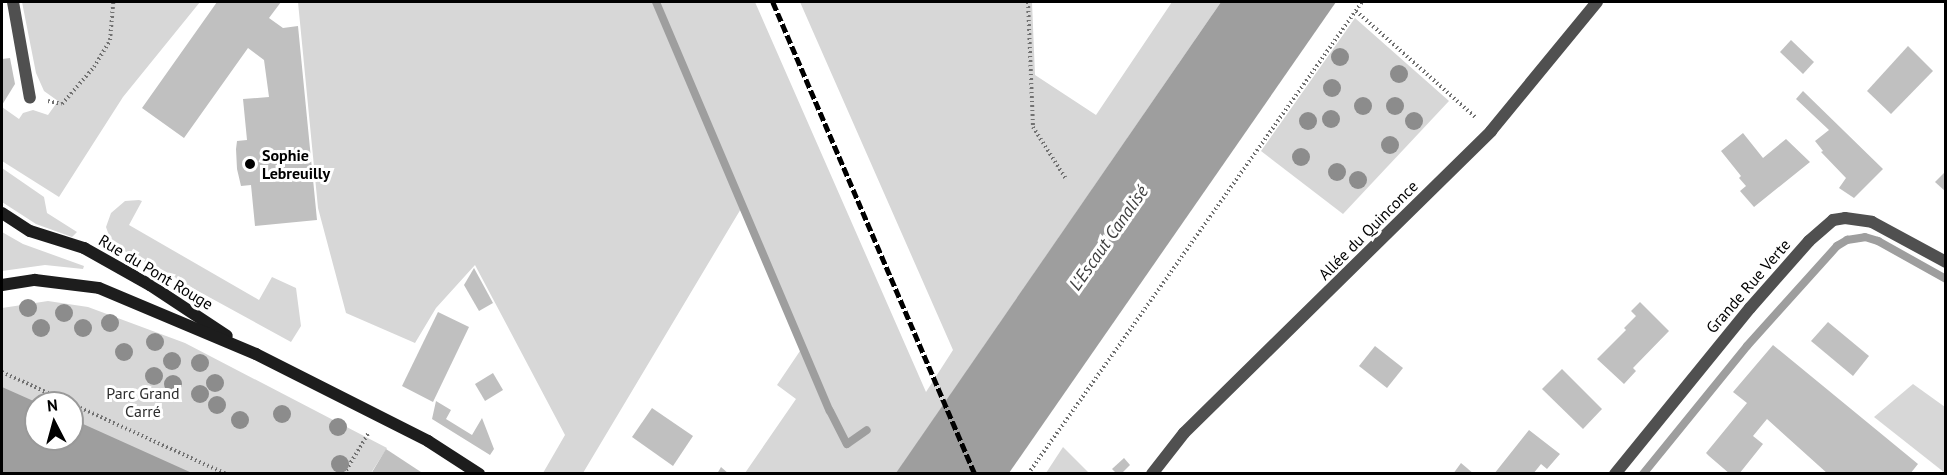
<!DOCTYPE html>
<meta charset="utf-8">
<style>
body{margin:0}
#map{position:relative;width:1947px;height:475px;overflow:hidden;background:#fff;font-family:"PT Sans",sans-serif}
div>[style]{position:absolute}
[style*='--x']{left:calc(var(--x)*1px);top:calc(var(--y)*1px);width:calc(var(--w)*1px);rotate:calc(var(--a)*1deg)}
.green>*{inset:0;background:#d7d7d7}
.water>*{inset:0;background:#9e9e9e}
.stream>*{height:8px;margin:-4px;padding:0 4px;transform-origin:4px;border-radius:4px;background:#9e9e9e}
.building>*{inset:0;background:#c0c0c0}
.path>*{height:4px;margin-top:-2px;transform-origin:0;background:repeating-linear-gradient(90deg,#727272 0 1.5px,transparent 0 4.5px)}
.lane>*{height:12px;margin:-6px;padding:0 6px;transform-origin:6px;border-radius:6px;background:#505050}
.street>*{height:12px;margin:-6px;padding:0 6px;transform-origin:6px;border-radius:6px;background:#505050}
.secondary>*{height:12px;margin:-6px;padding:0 6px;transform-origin:6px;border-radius:6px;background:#1d1d1d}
.rail>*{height:4.5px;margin-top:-2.25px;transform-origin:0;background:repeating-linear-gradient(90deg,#000 0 9px,transparent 0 12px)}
.trees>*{width:18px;height:18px;margin:-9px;border-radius:50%;background:#8c8c8c}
.dots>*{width:16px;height:16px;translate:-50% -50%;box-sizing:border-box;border:3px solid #fff;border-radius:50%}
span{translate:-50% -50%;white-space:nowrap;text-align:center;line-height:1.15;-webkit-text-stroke:6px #fff;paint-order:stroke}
.poi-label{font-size:16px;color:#000;font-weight:700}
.left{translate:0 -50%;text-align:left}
.street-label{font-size:16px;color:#000}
.park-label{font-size:16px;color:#2e2e2e}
.water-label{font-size:18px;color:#3f3f3f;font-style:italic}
.frame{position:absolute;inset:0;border:3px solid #000;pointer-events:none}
.north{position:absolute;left:24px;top:391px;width:60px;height:60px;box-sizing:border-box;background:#fff;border:2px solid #999;border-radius:50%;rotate:354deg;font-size:16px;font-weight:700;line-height:24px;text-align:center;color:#000}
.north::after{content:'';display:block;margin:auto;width:21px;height:27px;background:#000;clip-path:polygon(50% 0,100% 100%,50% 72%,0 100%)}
</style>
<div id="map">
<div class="green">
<i style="clip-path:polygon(22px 2px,200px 2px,123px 97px,59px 197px,2px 161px,2px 107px,19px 119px,23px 113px,33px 110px,48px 115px,58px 101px,44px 91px,36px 73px)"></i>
<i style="clip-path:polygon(298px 2px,755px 2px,926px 392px,953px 350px,800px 2px,1032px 2px,1035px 75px,1096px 115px,1172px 2px,1221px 2px,896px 474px,745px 473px,796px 399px,777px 385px,802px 348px,742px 207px,583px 473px,543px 473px,565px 435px,475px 265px,436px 308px,415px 343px,346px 313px,318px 208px)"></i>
<i style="clip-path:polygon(1355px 18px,1449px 101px,1343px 214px,1261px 151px)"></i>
<i style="clip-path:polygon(2px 168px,44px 197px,47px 213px,77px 232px,72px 237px,36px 224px,2px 202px)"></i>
<i style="clip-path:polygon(139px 200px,142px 201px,129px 225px,259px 300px,272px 277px,296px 288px,301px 326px,291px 342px,112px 244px,106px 227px,111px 213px,125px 201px)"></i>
<i style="clip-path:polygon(2px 232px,23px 244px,84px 266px,83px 269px,45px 265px,2px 271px)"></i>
<i style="clip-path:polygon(evenodd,48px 301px,88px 307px,185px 343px,387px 448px,371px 473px,2px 473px,2px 308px,48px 301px,36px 403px,72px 403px,72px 439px,36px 439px,36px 403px)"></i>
<i style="clip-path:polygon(1913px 384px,1945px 407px,1945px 473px,1874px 417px)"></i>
<i style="clip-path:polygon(1063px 447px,1089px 473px,1046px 473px)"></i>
</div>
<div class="water">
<i style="clip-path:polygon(1221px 2px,1336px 2px,1009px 473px,896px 473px)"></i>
<i style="clip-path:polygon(2px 387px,38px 403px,36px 439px,72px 439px,72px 419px,192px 473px,2px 473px)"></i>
</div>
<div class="stream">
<i style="--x:656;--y:2;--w:444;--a:67"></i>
<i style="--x:830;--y:411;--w:37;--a:63"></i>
<i style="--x:847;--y:444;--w:24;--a:-35"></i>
<i style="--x:1643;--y:474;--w:165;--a:-50.9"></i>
<i style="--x:1747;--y:346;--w:135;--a:-48"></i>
<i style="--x:1837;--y:246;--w:12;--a:-31"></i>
<i style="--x:1847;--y:240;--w:18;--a:-9"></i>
<i style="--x:1865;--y:237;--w:14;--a:17"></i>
<i style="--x:1878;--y:241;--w:78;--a:29.2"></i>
</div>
<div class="building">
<i style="clip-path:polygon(217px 2px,281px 2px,269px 18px,283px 28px,298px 26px,317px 220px,255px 226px,251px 185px,241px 186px,237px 169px,236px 149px,237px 141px,247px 140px,243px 99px,269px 97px,264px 60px,248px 48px,184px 138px,142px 108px)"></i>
<i style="clip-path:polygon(1791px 40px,1814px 62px,1803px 74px,1780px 52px)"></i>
<i style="clip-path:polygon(1908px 46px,1933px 71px,1891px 114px,1867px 91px)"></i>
<i style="clip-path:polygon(10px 58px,15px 84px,2px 105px,2px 59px)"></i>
<i style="clip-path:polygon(1803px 91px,1883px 169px,1854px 198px,1839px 188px,1846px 178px,1821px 152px,1823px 151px,1815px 141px,1829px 130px,1796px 99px)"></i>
<i style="clip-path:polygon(1743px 133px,1763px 158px,1786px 139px,1810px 162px,1754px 207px,1740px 191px,1746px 186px,1739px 178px,1741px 176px,1721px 151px)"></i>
<i style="clip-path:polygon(1946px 171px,1946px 192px,1935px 182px)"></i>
<i style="clip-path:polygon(474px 268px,493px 303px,479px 311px,464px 285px)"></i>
<i style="clip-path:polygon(1640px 302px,1669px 331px,1633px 368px,1636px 371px,1624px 384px,1597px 359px,1626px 330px,1624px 328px,1636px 316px,1631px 311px)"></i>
<i style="clip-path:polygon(438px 312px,469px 327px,433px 402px,402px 386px)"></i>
<i style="clip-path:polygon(1828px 322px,1869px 356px,1853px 376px,1811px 341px)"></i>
<i style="clip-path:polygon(1773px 345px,1918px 464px,1910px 474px,1828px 474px,1767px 419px,1753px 436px,1763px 444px,1739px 474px,1730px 474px,1709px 456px,1706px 453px,1747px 403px,1733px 392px)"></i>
<i style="clip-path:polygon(1375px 346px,1403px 368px,1387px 388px,1359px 366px)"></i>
<i style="clip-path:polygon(1562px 369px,1602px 409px,1583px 429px,1542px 389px)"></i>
<i style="clip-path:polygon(493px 373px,503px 390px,485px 401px,475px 384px)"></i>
<i style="clip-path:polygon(436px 401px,451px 410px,446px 419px,472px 435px,482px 418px,494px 449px,490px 455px,432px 419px)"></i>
<i style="clip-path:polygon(652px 408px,693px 436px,673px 466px,632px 437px)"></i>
<i style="clip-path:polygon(1529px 430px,1560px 454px,1547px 469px,1541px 464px,1533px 474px,1494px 474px)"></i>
<i style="clip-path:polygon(386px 449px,424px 474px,371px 474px)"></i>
<i style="clip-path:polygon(1124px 458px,1130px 465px,1121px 474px,1117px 474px,1112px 469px)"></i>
<i style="clip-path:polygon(1461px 463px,1474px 474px,1453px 474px)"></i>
<i style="clip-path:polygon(721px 467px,729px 474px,717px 474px)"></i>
</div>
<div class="path">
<i style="--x:1028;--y:2;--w:125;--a:87.7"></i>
<i style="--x:1033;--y:127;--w:62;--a:57.6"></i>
<i style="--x:1356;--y:11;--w:161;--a:41.7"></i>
<i style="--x:48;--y:101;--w:14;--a:12"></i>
<i style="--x:62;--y:104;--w:49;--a:-49.1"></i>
<i style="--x:94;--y:67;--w:31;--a:-59"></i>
<i style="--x:110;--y:40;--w:38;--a:-85"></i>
<i style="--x:2;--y:372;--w:75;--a:24.5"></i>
<i style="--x:72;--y:404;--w:169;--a:24.4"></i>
<i style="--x:344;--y:474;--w:49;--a:-59.2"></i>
<i style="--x:1028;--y:474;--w:578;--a:-54.72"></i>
</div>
<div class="lane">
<i style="--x:13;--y:2;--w:97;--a:80"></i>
</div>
<div class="street">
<i style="--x:1152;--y:474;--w:52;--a:-52"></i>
<i style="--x:1184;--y:433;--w:431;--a:-44.5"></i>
<i style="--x:1491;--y:131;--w:167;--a:-50.6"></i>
<i style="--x:1615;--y:474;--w:214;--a:-50.9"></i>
<i style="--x:1750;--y:308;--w:89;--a:-48.6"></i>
<i style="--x:1809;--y:241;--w:32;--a:-41"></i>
<i style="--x:1833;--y:220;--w:12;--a:-9"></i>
<i style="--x:1845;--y:218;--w:27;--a:8"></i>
<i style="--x:1872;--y:222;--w:84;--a:28.4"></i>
</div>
<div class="secondary">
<i style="--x:2;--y:213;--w:33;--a:33"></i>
<i style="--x:30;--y:231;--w:57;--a:17.5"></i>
<i style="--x:84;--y:248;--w:76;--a:29.3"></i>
<i style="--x:150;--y:285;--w:92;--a:33.5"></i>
<i style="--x:2;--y:285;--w:33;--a:-9"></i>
<i style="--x:35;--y:280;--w:64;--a:7.1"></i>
<i style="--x:99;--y:288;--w:170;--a:22.8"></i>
<i style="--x:256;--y:354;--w:193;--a:26.8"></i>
<i style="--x:428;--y:441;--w:61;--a:32.9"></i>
</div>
<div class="rail">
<i style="--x:773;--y:2;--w:513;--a:66.83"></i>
</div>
<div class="trees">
<i style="left:1340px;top:57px"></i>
<i style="left:1399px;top:74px"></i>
<i style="left:1332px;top:88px"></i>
<i style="left:1363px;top:106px"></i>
<i style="left:1395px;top:106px"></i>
<i style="left:1331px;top:119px"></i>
<i style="left:1308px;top:121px"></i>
<i style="left:1414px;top:121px"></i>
<i style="left:1390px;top:145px"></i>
<i style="left:1301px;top:157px"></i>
<i style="left:1337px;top:172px"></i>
<i style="left:1358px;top:180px"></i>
<i style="left:28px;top:308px"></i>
<i style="left:64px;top:313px"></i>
<i style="left:110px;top:323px"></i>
<i style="left:41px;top:328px"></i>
<i style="left:83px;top:328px"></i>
<i style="left:155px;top:342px"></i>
<i style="left:124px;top:352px"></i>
<i style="left:172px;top:361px"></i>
<i style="left:200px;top:363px"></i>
<i style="left:154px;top:376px"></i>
<i style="left:215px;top:383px"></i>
<i style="left:173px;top:384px"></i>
<i style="left:200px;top:394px"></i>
<i style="left:217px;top:405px"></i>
<i style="left:282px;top:414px"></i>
<i style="left:240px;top:420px"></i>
<i style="left:338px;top:427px"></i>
<i style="left:340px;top:464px"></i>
</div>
<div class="dots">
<i style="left:250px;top:164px;background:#000"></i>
</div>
<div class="poi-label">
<span class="left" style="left:262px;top:164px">Sophie<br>Lebreuilly</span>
</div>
<div class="street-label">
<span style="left:1368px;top:230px;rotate:-45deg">Allée du Quinconce</span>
<span style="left:156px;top:272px;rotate:31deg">Rue du Pont Rouge</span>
<span style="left:1748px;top:286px;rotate:-49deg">Grande Rue Verte</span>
</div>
<div class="park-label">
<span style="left:143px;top:402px">Parc Grand<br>Carré</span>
</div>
<div class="water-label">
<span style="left:1109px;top:238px;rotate:-55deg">L'Escaut Canalisé</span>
</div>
<div class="frame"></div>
<div class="north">N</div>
</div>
